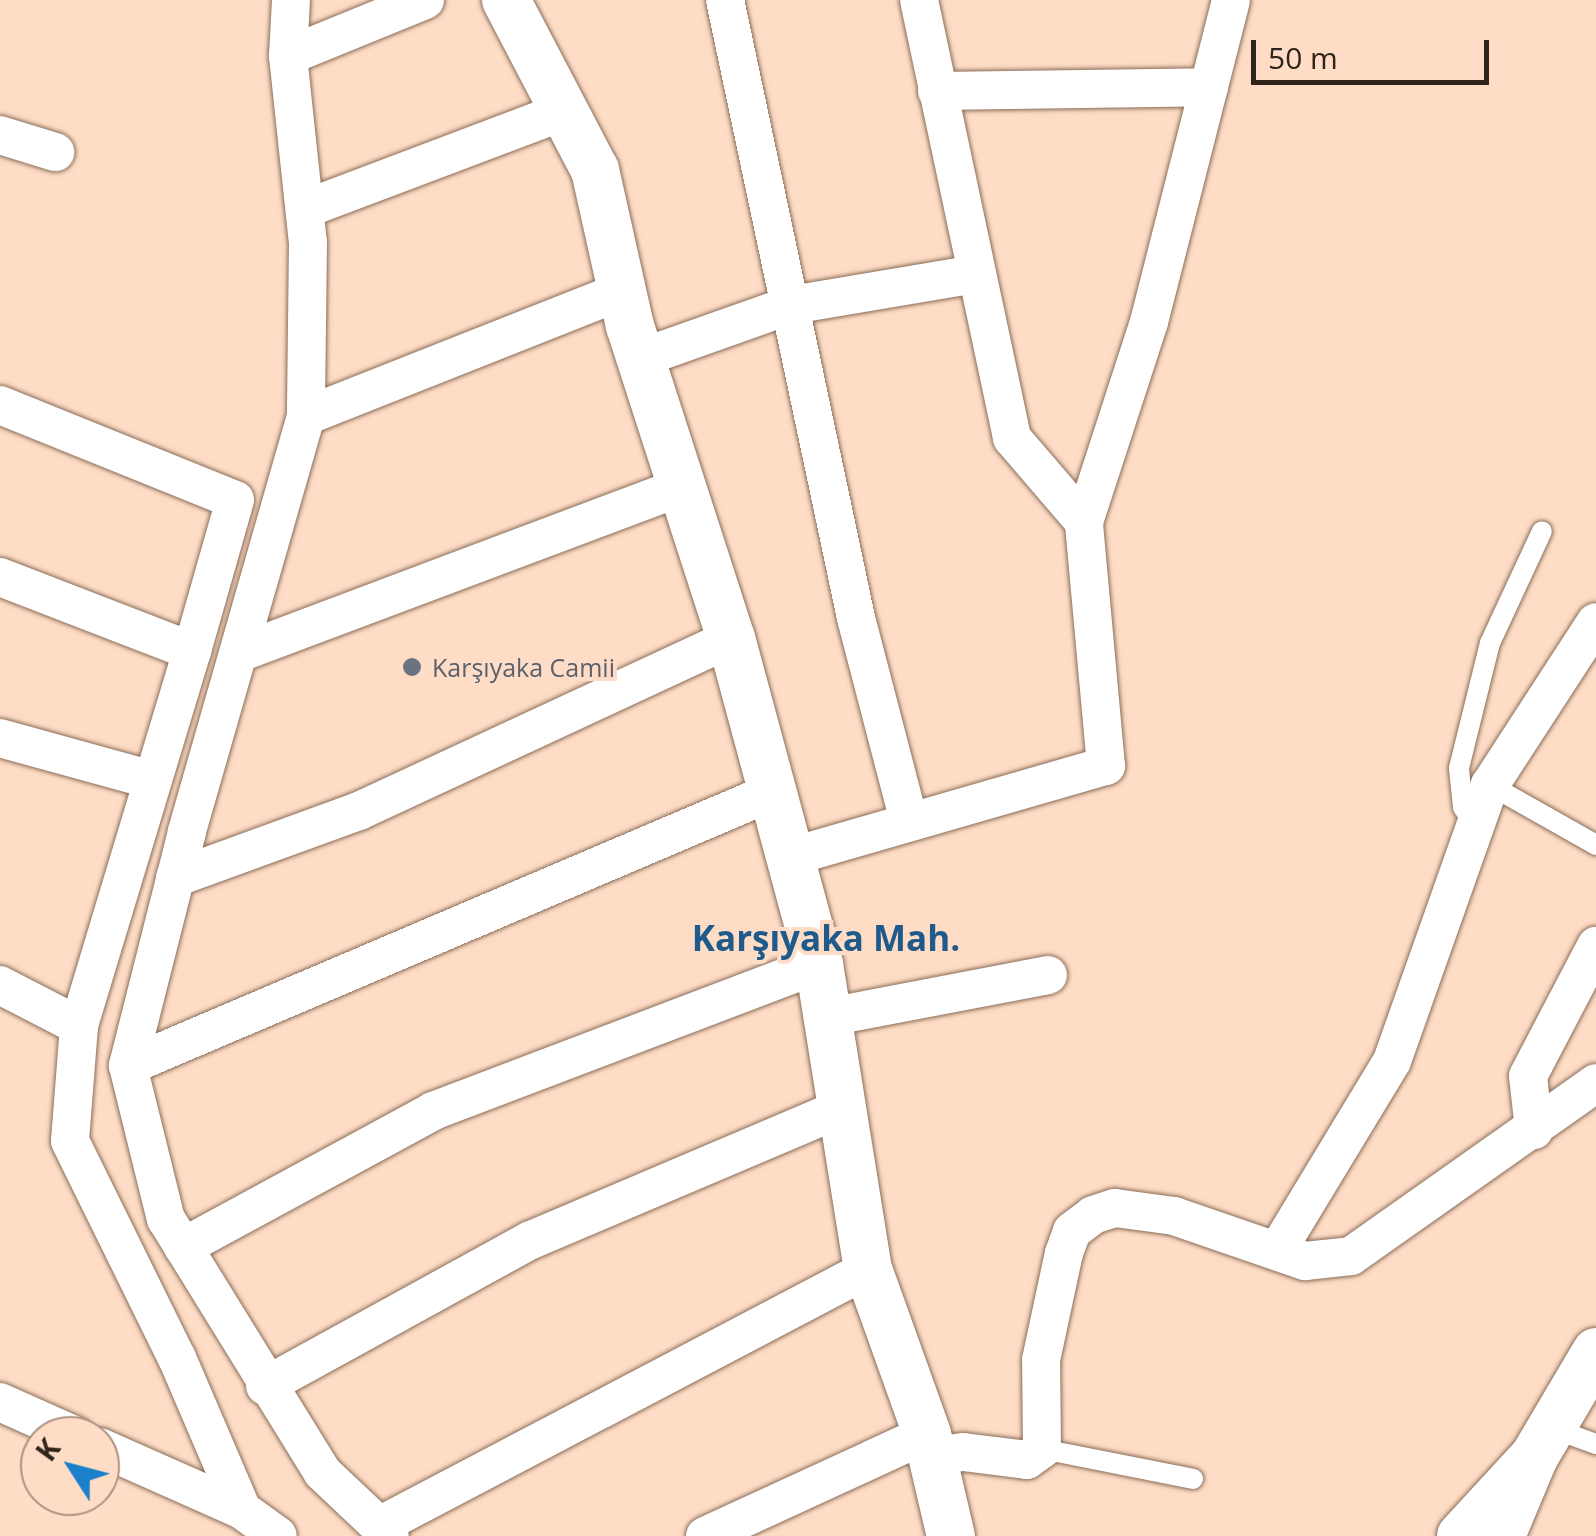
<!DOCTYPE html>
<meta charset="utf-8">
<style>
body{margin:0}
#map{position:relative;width:1596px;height:1536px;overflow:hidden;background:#fedcc5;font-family:"Open Sans",sans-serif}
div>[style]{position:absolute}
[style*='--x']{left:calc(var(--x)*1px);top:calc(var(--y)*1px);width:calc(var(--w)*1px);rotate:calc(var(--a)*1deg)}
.roads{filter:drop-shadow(0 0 2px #8a6d58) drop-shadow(0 0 2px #8a6d58)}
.service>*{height:20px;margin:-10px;padding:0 10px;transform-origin:10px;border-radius:10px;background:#fff}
.minor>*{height:38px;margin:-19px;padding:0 19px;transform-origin:19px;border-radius:19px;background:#fff}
.tertiary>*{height:48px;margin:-24px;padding:0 24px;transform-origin:24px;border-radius:24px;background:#fff}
.dots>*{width:28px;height:28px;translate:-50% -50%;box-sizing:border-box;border:5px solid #fedcc5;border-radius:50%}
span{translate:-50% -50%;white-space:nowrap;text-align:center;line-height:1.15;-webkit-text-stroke:8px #fedcc5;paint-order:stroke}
.worship-label{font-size:25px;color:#5b616d}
.left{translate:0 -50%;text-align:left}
.district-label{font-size:35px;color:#1e5a8b;font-weight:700}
.north{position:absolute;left:20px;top:1416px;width:100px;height:100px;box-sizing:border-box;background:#fedcc5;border:2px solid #ab9281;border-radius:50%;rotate:306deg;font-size:28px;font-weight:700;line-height:40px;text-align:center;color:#2f231a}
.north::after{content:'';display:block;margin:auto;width:35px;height:45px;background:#1a80cb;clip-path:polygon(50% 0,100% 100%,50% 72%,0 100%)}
.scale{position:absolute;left:1251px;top:40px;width:238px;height:45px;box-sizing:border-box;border:5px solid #2f231a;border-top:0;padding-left:12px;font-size:30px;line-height:35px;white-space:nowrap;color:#2f231a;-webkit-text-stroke:8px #fedcc5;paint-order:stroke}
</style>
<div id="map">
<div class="roads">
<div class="service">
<i style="--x:1490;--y:785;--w:122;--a:29.5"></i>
<i style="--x:1474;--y:823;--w:19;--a:-125"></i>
<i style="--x:1463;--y:807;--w:39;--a:-96"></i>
<i style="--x:1459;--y:768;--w:129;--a:-76.1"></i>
<i style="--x:1490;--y:643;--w:123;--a:-65.1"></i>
<i style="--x:1552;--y:1428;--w:47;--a:20"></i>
<i style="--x:1042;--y:1449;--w:154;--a:11.2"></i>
</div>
<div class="minor">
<i style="--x:291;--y:0;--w:56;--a:93.1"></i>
<i style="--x:288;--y:56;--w:187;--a:83.9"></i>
<i style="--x:308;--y:242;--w:174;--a:90.7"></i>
<i style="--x:306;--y:416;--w:433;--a:106"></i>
<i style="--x:187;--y:832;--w:241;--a:104.2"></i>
<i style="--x:128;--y:1066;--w:158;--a:76.1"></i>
<i style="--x:166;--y:1219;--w:297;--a:58.3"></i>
<i style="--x:322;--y:1472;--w:93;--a:43.3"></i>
<i style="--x:725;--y:0;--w:632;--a:78.03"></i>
<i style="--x:856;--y:618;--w:211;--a:75.4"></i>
<i style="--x:919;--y:0;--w:448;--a:78"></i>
<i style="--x:1012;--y:438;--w:111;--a:49.4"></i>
<i style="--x:288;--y:56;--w:148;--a:-22.2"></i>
<i style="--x:937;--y:91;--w:272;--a:-0.8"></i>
<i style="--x:0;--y:135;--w:58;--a:17.2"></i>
<i style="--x:305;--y:209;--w:277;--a:-20.7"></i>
<i style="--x:641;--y:358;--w:159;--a:-19.5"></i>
<i style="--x:791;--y:305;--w:188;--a:-9.5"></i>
<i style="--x:0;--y:405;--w:253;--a:22"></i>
<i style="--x:235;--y:500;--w:157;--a:105.9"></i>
<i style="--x:306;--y:416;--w:340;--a:-21.6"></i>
<i style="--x:0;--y:577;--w:206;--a:21.1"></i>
<i style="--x:192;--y:651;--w:392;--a:106.8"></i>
<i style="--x:79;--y:1026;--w:115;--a:94.5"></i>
<i style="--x:70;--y:1141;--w:242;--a:63.8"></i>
<i style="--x:177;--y:1358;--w:165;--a:66.8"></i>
<i style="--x:242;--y:652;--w:470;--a:-20.6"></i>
<i style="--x:0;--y:738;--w:155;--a:15.4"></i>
<i style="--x:790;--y:857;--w:329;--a:-16.1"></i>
<i style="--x:1106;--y:766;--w:245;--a:-95.2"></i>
<i style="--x:1084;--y:522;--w:210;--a:-72"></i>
<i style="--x:1149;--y:322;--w:332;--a:-75.7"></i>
<i style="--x:175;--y:878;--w:196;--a:-20"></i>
<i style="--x:359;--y:811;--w:410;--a:-24.9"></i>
<i style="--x:0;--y:985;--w:89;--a:27.4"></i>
<i style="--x:828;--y:1017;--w:224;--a:-10.8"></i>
<i style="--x:128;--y:1066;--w:700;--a:-23.05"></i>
<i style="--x:1534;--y:1130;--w:54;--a:-96.3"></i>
<i style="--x:1528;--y:1076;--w:147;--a:-62.4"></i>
<i style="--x:183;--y:1247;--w:285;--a:-28.5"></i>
<i style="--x:433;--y:1111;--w:413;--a:-20.8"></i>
<i style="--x:1277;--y:1251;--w:222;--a:-58.8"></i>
<i style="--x:1392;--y:1061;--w:293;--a:-70.5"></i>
<i style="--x:1490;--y:785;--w:194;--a:-57"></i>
<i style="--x:265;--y:1386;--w:303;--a:-28.8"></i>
<i style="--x:531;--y:1240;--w:338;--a:-23"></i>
<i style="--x:0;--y:1402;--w:83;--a:24.1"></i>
<i style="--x:100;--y:1447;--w:155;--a:23.9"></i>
<i style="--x:242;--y:1510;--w:44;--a:35.8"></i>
<i style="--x:934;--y:1456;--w:29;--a:-8"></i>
<i style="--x:963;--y:1452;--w:64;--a:7.1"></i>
<i style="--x:1027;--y:1460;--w:19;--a:-36"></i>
<i style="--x:1042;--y:1449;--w:89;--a:-90.6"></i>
<i style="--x:1041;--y:1360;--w:109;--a:-77.9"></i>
<i style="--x:1064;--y:1253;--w:23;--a:-70"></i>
<i style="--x:1072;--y:1231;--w:26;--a:-37"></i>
<i style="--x:1093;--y:1215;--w:23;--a:-18"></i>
<i style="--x:1115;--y:1208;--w:60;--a:7.7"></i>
<i style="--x:1174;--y:1216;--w:139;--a:19"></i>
<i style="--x:1305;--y:1261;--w:46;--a:-6.2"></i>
<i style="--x:1351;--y:1256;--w:300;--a:-35.2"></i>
<i style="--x:379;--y:1526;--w:552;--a:-27.72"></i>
<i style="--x:705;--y:1536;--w:244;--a:-24.7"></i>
</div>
<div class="tertiary">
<i style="--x:506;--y:0;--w:192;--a:62.4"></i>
<i style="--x:595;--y:170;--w:160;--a:77.4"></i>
<i style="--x:630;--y:326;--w:328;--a:72.1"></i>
<i style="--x:731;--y:638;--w:338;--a:74.9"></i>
<i style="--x:819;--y:964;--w:309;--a:80.9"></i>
<i style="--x:868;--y:1269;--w:175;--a:70.3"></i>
<i style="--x:927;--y:1434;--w:105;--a:76.8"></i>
<i style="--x:1534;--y:1457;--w:122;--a:-59.4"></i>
<i style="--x:1461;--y:1536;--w:108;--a:-47.3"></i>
<i style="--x:1534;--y:1457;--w:86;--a:112.7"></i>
</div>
</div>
<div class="dots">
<i style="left:412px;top:667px;background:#6b7280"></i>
</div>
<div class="worship-label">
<span class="left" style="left:432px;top:667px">Karşıyaka Camii</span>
</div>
<div class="district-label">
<span style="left:826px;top:938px">Karşıyaka Mah.</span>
</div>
<div class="north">K</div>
<div class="scale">50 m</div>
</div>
